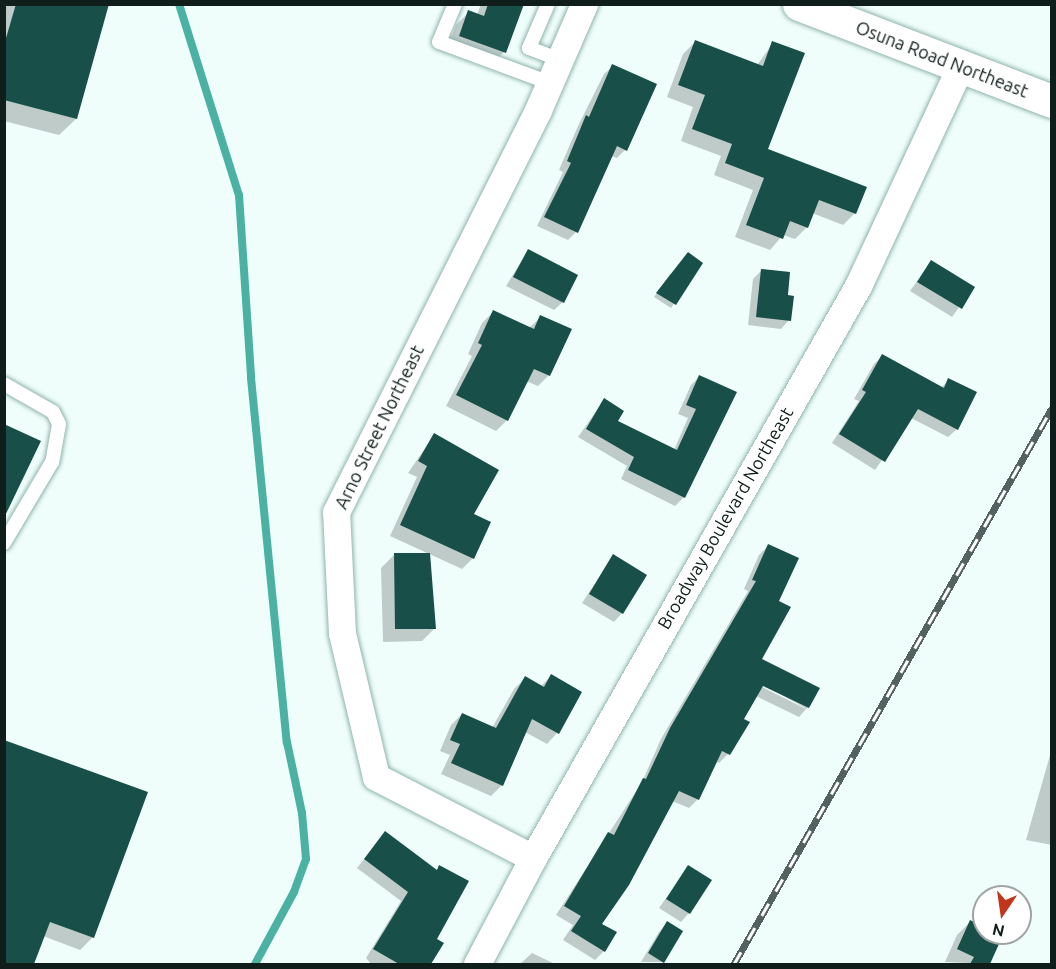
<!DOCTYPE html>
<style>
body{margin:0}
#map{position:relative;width:1056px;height:969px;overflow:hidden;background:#effefb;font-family:Ubuntu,sans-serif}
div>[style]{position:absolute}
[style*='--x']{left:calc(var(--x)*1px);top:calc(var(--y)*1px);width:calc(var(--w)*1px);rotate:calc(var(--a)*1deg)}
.shadow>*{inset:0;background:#0003}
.stream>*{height:8px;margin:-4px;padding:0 4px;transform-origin:4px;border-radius:4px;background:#4bb1a3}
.building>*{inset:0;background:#184f48}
.roads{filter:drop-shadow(0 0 2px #90b3ac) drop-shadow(0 0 2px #90b3ac)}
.lane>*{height:14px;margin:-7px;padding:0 7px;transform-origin:7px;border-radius:7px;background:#fff}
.street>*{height:27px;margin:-13.5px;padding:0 13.5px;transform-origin:13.5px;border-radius:13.5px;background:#fff}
.secondary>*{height:33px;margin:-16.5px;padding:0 16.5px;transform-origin:16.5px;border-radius:16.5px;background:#fff}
.rail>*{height:7px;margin-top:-3.5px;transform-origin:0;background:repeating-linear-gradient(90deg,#fff 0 14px,#53615f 0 28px);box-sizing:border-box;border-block:2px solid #53615f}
span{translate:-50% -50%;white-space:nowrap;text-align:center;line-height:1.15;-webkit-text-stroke:6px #fff;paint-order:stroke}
.street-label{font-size:18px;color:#0f1d1b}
.frame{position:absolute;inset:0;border:6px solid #0f1d1b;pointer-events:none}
.north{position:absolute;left:972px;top:885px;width:60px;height:60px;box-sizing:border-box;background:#fff;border:2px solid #9fa5a4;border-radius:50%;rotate:193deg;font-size:16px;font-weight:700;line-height:24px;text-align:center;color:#0f1d1b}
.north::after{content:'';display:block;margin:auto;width:21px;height:27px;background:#c0351b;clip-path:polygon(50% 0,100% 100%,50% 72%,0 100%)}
</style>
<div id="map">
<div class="shadow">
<i style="clip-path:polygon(4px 4px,107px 4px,76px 119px,59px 135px,4px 121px)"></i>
<i style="clip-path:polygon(481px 4px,522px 4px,504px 52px,491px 65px,447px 49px,456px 25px,469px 12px,477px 15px)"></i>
<i style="clip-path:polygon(695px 42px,757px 65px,773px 43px,766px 150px,855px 213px,843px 225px,812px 213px,807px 227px,795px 239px,783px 235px,770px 250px,735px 237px,753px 190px,714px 175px,721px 156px,681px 141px,693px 107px,667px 97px,683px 54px)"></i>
<i style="clip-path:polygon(613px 66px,625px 150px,617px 158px,611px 156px,576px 232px,568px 240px,537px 226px,563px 172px,559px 170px,578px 126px,604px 74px)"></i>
<i style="clip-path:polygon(528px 251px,563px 302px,554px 310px,506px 286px)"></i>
<i style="clip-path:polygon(931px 262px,973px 288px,952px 317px,910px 291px)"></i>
<i style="clip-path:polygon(701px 263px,671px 308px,654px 297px,670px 274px)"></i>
<i style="clip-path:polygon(762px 270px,789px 320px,781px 329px,748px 325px,753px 279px)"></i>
<i style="clip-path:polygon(493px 312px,529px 328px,541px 317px,549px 375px,538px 386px,526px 381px,507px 420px,496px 431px,446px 406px,472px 356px,468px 354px,482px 323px)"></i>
<i style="clip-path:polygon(883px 356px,941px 388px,949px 380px,957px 429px,948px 437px,911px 418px,875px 470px,832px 443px,859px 401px,854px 399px,874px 364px)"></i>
<i style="clip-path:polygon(700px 376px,735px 392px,684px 497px,675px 506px,621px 479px,627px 466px,578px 437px,604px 400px,616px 422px,674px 450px,688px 418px,678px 414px,691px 385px)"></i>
<i style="clip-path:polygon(434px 435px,471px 514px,473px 558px,462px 569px,390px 536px,417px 477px,408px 473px)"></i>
<i style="clip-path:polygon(768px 546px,777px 602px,760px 659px,818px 688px,807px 709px,757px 681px,756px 684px,806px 709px,799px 717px,756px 696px,742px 719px,748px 723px,728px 754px,719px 763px,715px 761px,698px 799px,689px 808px,672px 801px,600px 924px,604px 951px,595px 960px,563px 940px,573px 925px,556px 915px,642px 782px,661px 739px,748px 591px,744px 589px,759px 555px)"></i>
<i style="clip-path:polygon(394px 555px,435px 628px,422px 641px,383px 642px,381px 568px)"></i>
<i style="clip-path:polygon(613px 556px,622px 613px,614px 622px,582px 603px)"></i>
<i style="clip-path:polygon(551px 676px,580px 693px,557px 733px,547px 744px,525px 732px,502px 785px,491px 796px,441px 774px,450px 755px,440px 751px,451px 725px,462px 714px,492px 728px,514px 689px,525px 678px,540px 687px)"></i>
<i style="clip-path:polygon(4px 742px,93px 937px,80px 950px,43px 936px,33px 964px,4px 964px)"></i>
<i style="clip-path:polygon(1052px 748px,1052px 845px,1026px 840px)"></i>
<i style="clip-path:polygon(385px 833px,436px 871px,440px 867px,435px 940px,442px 944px,429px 964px,371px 964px,366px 958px,401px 901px,357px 868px)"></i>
<i style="clip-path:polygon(689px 866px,689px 913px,681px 922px,659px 908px)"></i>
<i style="clip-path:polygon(970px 922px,984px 928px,984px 933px,1001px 936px,989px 964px,945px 962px,957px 935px)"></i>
<i style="clip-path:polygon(667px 923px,663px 962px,641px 962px,659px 932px)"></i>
<i style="clip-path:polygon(532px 953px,555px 964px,520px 964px)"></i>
</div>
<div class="stream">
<i style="--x:179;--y:4;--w:200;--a:72.6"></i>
<i style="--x:239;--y:195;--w:183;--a:86.2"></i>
<i style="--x:251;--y:378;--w:366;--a:84.4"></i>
<i style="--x:287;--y:742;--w:73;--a:78.1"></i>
<i style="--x:302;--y:813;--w:46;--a:85"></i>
<i style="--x:306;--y:859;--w:35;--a:110"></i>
<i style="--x:294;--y:892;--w:82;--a:118.4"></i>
</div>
<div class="building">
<i style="clip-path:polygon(16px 4px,109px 4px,77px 119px,4px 100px,4px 45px)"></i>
<i style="clip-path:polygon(488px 4px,524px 4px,506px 53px,459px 36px,468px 10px,484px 16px)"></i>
<i style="clip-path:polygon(695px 40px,763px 66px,772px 41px,805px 53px,768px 149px,867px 187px,856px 214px,819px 200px,808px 228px,790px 221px,783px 239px,746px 225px,764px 178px,725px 163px,732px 144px,692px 129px,705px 95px,678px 85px)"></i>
<i style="clip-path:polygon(612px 64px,657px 84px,627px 151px,617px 146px,578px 233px,544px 217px,571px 163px,567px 161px,586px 115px,589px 117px)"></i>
<i style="clip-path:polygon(528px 249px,578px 275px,564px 303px,513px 277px)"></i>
<i style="clip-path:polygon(688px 252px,703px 263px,676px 305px,656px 293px)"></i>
<i style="clip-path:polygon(931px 260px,975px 287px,962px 309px,917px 282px)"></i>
<i style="clip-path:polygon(761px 269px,790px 272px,788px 295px,794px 296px,791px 321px,756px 317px)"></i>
<i style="clip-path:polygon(493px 310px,534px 329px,540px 315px,572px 329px,550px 376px,534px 369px,508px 421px,456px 395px,482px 345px,478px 343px)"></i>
<i style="clip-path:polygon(882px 354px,944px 388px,948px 378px,977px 392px,958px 430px,918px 409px,885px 462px,839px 434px,866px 392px,862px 390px)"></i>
<i style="clip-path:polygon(699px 375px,737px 392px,685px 498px,628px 470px,634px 457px,586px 429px,604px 398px,624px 411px,618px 421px,677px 450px,696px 409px,686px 405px)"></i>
<i style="clip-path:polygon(4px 424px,41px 441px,4px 518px)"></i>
<i style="clip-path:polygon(434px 433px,499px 470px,474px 514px,491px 522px,474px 559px,400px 525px,427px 466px,418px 461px)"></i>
<i style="clip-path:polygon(768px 544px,799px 558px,779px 601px,791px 607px,762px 659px,820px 688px,809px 708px,763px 686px,744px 719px,750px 722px,730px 755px,722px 751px,699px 800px,679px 791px,629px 885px,602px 924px,617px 932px,605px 952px,571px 931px,581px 916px,564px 906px,608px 832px,614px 835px,643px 778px,646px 779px,670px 728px,756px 581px,752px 580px)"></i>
<i style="clip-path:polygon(394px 553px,430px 553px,436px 629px,395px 629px)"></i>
<i style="clip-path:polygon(613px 554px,647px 575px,623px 614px,589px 594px)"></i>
<i style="clip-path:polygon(551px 674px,582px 692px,559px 734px,532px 719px,503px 786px,451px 763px,460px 744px,450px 740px,462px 713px,496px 728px,525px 676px,544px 687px)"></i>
<i style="clip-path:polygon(4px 740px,148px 792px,94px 938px,50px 922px,34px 964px,4px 964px)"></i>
<i style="clip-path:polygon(385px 831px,437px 870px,439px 865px,469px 881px,437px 939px,444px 943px,431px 964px,399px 964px,373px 949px,408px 892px,364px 859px)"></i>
<i style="clip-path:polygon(688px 865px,712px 880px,690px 914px,666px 899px)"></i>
<i style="clip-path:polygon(970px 920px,984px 927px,984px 933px,1003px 935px,990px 964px,970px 964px,974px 957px,957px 949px)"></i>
<i style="clip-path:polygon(667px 921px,683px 931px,664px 963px,648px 953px)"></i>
</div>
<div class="roads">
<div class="lane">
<i style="--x:455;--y:4;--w:41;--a:112.8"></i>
<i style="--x:439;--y:42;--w:118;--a:20.3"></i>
<i style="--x:548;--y:4;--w:48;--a:113.4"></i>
<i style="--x:529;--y:48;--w:33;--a:21"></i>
<i style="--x:4;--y:384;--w:56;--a:29.7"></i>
<i style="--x:53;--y:412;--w:13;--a:63"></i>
<i style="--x:59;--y:424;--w:39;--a:100"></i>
<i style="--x:52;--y:462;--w:94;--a:120.7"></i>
</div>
<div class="street">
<i style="--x:533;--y:858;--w:177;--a:-152.7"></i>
<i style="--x:376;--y:777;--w:148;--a:-103.3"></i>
<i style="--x:342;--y:633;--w:121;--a:-92.8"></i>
<i style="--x:336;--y:512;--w:450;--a:-63.3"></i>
<i style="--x:538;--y:110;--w:116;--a:-66.5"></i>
<i style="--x:477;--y:964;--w:120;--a:-62.2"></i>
<i style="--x:533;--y:858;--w:658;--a:-60.4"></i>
<i style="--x:858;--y:286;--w:244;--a:-65"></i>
</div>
<div class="secondary">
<i style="--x:799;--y:4;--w:271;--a:21"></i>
</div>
</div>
<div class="rail">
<i style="--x:734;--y:964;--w:641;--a:-60.23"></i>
</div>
<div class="street-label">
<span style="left:942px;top:59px;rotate:21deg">Osuna Road Northeast</span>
<span style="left:379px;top:427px;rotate:-64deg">Arno Street Northeast</span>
<span style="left:725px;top:518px;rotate:-60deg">Broadway Boulevard Northeast</span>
</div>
<div class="frame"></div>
<div class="north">N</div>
</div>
